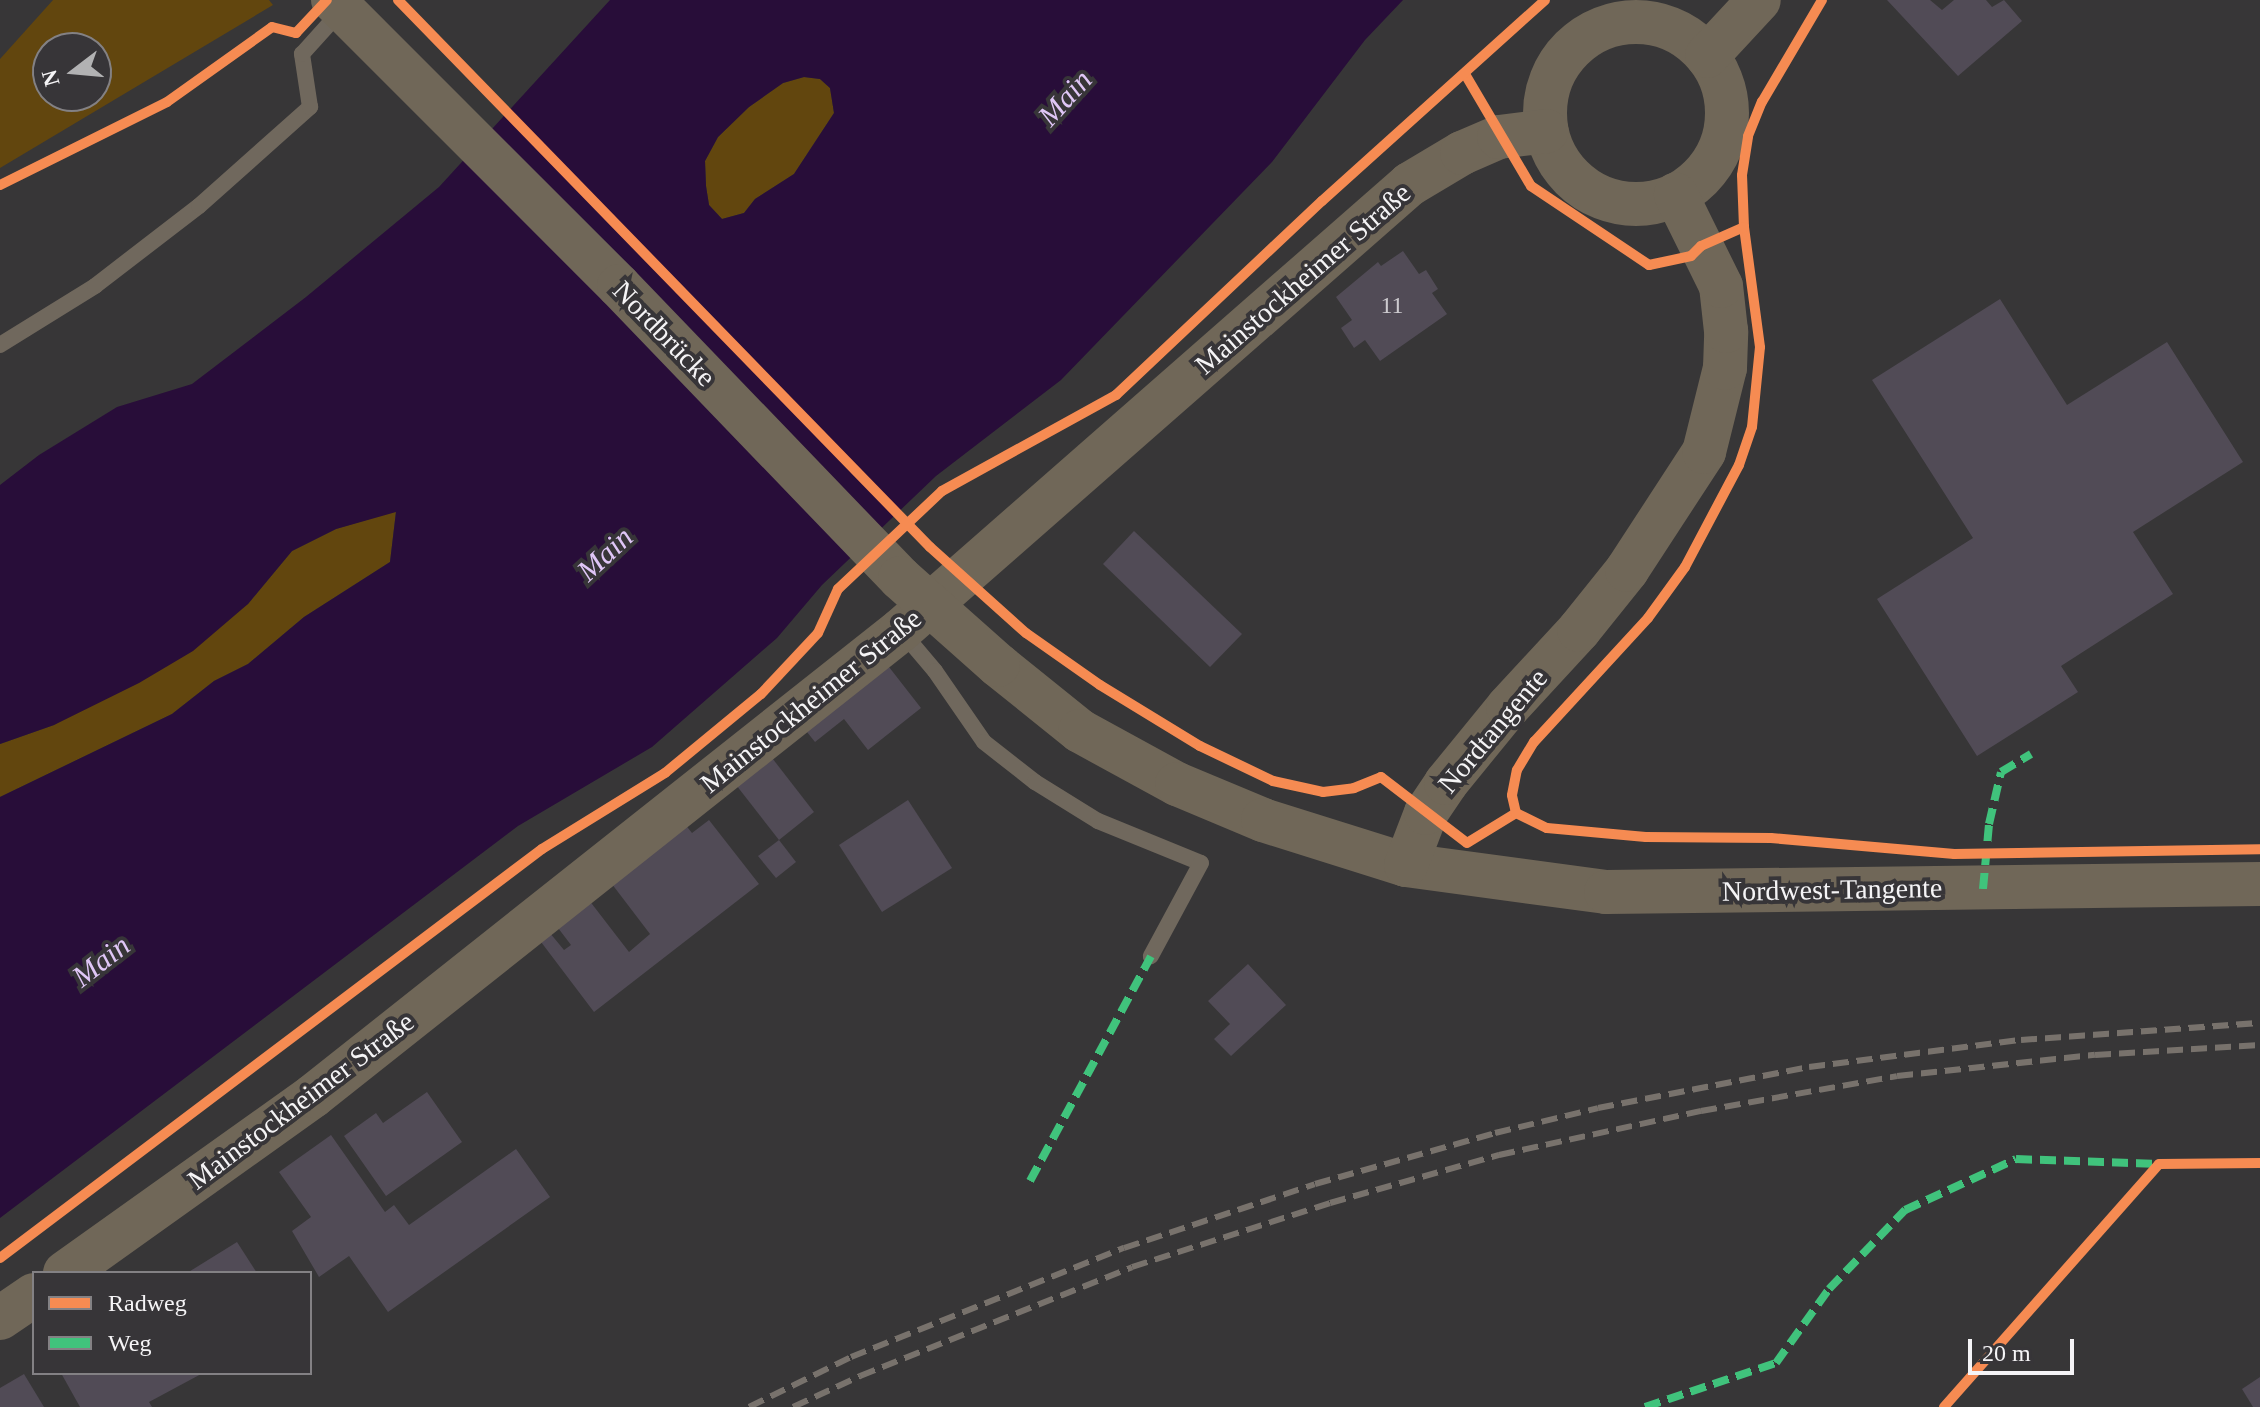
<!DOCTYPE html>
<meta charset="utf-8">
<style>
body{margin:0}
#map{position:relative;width:2260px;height:1407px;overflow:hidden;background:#373637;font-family:Georgia,serif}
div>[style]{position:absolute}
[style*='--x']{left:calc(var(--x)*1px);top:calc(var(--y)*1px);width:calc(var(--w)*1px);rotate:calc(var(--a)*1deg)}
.green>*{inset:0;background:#62460e}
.water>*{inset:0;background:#280d39}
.building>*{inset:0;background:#514b56}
.lane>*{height:16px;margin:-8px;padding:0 8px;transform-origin:8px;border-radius:8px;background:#70685d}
.secondary>*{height:44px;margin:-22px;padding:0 22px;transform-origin:22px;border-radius:22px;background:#706758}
.secondary>.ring{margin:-22px;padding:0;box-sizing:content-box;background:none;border:44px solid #706758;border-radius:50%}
.rail>*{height:6px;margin-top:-3px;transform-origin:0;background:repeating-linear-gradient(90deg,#78726c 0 16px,transparent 0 24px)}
.secondary-bridge>*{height:44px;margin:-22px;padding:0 22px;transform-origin:22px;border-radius:22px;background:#706758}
.quiet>*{height:8px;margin-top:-4px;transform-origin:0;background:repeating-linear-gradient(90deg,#40c37c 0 16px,transparent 0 24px)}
.cycleway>*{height:10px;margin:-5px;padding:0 5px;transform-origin:5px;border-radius:5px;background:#f68b52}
span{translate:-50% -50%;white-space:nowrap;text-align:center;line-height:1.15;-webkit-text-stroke:8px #373538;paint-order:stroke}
.number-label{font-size:24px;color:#cccace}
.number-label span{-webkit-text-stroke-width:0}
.street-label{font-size:28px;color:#f5f4f6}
.water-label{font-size:30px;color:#dfc6f6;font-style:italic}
.legend{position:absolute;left:32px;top:1271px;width:280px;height:104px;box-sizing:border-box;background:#373538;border:2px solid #838184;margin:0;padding:10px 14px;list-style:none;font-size:24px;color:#f5f4f6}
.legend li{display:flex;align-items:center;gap:16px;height:40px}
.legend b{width:40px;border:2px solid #838184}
.north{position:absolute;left:32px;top:32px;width:80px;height:80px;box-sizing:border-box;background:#373538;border:2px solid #838184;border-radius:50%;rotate:254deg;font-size:22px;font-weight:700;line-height:32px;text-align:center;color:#f5f4f6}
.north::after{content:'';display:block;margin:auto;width:28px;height:36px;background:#b2b2b3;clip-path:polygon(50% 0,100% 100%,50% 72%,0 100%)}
.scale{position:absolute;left:1968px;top:1339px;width:106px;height:36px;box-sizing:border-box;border:4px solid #f5f4f6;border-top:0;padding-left:10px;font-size:24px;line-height:28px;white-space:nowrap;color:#f5f4f6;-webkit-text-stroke:6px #373538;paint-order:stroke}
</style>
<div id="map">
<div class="green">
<i style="clip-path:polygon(evenodd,53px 0,269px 0,273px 5px,0 168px,0 59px,53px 0,48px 48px,96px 48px,96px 96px,48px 96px,48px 48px)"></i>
<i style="clip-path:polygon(804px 77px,820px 79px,830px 88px,834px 113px,794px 174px,755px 199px,744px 213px,722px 219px,709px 205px,706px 186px,705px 161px,718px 137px,749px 107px,783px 83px)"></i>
<i style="clip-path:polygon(396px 511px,390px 562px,304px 617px,248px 664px,214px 681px,172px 714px,0 797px,0 744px,54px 725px,248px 604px,292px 551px,336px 529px)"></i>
</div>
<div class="water">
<i style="clip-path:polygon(evenodd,610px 0,1403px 0,1365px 40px,1272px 162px,1061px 380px,936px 476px,822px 585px,777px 638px,652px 747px,518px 826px,0 1218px,0 797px,172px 714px,214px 681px,248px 664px,304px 617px,390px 562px,396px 512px,336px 529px,292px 551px,248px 604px,193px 651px,139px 683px,54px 725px,0 744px,0 485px,39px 455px,117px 407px,192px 384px,306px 297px,439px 187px,610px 0,804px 77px,820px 79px,830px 88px,834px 113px,794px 174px,755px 199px,744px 213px,722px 219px,709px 205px,706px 186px,705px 161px,718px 137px,749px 107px,783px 83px,804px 77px)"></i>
</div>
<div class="building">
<i style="clip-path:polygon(1887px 0,1930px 0,1942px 10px,1954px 0,1986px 0,1992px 7px,2004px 0,2022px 21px,1958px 76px)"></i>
<i style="clip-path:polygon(1403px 251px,1419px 274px,1426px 270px,1438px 289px,1432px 293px,1447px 314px,1380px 361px,1365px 340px,1354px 348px,1341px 328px,1352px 320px,1336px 297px,1378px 262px,1381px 266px)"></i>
<i style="clip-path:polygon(2000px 299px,2067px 405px,2167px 342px,2243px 462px,2133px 532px,2173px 594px,2061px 666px,2078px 692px,1977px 756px,1877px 599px,1973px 538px,1872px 380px)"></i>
<i style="clip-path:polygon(1134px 531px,1242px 634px,1210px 667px,1103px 564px)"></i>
<i style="clip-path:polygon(882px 658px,921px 708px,868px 750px,844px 719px,815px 742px,799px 722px)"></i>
<i style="clip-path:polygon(762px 745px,814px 812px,779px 840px,726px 772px)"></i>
<i style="clip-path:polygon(908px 800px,952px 868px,882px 912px,839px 845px)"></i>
<i style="clip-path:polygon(676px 813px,692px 833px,709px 820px,759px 884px,594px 1012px,535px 934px,545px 927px,564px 950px,571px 945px,549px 916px,582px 891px,629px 952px,650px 934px,602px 871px)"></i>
<i style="clip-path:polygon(779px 840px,796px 862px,776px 878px,758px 856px)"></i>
<i style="clip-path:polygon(1248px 964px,1286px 1005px,1231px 1056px,1214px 1039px,1230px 1024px,1208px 1001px)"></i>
<i style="clip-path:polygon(427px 1092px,462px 1142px,386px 1196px,344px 1136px,376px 1113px,383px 1123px)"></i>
<i style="clip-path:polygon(331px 1135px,385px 1212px,394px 1205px,409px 1225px,516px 1149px,550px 1197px,388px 1312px,349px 1256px,319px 1277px,292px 1231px,311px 1217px,279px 1172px)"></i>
<i style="clip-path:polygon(237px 1242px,257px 1273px,187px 1273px)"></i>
<i style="clip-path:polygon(61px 1373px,203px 1373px,149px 1402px,152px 1407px,80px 1407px)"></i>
<i style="clip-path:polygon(24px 1374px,44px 1407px,0 1407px,0 1388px)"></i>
<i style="clip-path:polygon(2260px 1377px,2260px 1407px,2253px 1407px,2242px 1389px)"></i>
</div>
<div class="lane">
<i style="--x:0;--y:345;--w:112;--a:-31.8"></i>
<i style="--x:95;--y:286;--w:131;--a:-37.6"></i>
<i style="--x:199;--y:206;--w:149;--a:-41.7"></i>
<i style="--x:310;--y:107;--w:54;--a:-98.6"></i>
<i style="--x:302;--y:54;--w:57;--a:-47.9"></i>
<i style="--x:902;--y:632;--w:51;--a:49.8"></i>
<i style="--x:935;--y:671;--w:86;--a:55.4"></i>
<i style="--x:984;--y:742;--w:65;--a:38.1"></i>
<i style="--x:1035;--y:782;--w:74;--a:31.8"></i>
<i style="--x:1098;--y:821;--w:111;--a:22.2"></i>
<i style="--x:1201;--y:863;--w:106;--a:118.3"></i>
</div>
<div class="secondary">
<i class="ring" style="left:1545px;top:22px;width:138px;height:138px"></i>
<i style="--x:1707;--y:56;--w:76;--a:-47.1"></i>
<i style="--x:998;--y:665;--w:105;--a:38.8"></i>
<i style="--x:1080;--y:731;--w:111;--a:28.7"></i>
<i style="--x:1177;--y:784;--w:93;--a:22.7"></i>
<i style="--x:1263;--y:820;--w:150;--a:17.5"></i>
<i style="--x:1406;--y:865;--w:202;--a:7.7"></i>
<i style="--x:1606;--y:892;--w:654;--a:-0.7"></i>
<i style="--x:1406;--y:865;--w:56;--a:-69"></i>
<i style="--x:1426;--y:813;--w:36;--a:-56"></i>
<i style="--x:1446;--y:783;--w:98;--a:-50.8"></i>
<i style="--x:1508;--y:707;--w:105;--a:-47.3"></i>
<i style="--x:1579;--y:630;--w:77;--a:-51.3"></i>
<i style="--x:1627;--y:570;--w:141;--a:-56.9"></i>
<i style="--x:1704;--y:452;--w:87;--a:-76"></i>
<i style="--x:1725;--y:368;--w:37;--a:-88"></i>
<i style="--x:1726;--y:331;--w:45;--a:-96.3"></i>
<i style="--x:1721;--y:286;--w:102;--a:-116.3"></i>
<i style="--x:65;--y:1273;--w:305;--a:-35.5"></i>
<i style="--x:313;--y:1096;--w:750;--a:-38.4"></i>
<i style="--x:901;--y:630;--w:677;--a:-41.23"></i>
<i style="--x:1410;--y:184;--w:61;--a:-30.8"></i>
<i style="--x:1462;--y:153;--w:40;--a:-23.4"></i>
<i style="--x:1499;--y:137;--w:48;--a:-7.1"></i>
<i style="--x:0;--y:1318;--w:41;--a:-34.1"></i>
</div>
<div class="rail">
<i style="--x:749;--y:1407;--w:114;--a:-26.1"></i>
<i style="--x:851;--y:1357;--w:294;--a:-21.8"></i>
<i style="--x:1124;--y:1248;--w:201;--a:-18.5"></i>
<i style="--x:1315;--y:1184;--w:187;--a:-15.8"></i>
<i style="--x:1495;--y:1133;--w:106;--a:-13.6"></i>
<i style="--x:1598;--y:1108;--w:215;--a:-11"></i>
<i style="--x:1809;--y:1067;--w:214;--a:-7.3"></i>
<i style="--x:2021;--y:1040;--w:240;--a:-4.1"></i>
<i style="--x:793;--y:1407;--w:74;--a:-24.8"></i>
<i style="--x:860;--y:1376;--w:293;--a:-21.8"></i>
<i style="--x:1132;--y:1267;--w:208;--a:-17.9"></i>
<i style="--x:1330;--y:1203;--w:176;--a:-15.9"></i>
<i style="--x:1499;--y:1155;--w:207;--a:-12.3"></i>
<i style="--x:1701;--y:1111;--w:199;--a:-10.1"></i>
<i style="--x:1897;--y:1076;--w:199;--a:-6.1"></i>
<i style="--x:2095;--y:1055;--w:165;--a:-3.5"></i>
</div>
<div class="secondary-bridge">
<i style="--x:333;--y:0;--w:404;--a:45"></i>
<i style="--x:619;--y:286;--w:405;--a:46.1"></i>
<i style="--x:900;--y:578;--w:131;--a:41.6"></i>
</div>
<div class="quiet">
<i style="--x:1983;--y:889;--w:65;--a:-84.7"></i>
<i style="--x:1989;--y:824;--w:53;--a:-77"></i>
<i style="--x:2001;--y:772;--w:35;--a:-31"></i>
<i style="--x:1030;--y:1181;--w:255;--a:-61.7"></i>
<i style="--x:1645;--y:1407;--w:138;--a:-18.6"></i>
<i style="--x:1776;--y:1363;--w:91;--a:-54.4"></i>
<i style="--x:1829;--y:1289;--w:110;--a:-46.1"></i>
<i style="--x:1905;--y:1210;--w:122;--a:-24.7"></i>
<i style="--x:2016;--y:1159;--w:143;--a:2"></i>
</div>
<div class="cycleway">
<i style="--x:398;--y:0;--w:763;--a:45.8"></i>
<i style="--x:930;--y:547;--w:129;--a:41.9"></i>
<i style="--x:1026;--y:633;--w:90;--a:35.1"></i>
<i style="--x:1100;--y:685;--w:117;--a:31.4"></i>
<i style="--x:1200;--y:746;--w:81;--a:25.6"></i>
<i style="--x:1273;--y:781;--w:51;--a:12.4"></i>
<i style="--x:1323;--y:792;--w:31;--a:-7"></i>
<i style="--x:1354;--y:788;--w:29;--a:-22"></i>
<i style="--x:1381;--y:777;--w:108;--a:37.5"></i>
<i style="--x:1467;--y:843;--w:57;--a:-31.5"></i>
<i style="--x:1516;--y:813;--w:18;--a:-103"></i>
<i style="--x:1512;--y:795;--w:25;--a:-79"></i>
<i style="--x:1517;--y:770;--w:33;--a:-59"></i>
<i style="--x:1534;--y:742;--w:168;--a:-47.4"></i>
<i style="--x:1648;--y:618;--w:63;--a:-54"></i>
<i style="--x:1685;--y:567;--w:115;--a:-62.1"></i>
<i style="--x:1739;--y:465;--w:40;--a:-71.1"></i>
<i style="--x:1752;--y:427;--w:80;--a:-84.3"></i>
<i style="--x:1760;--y:347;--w:121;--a:-97.6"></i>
<i style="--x:1744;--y:227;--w:52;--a:-92.2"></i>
<i style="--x:1742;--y:175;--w:39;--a:-81"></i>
<i style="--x:1748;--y:136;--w:37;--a:-68"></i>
<i style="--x:1762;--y:102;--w:118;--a:-59.5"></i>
<i style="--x:1465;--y:74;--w:130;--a:59.5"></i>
<i style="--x:1531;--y:186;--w:142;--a:33.8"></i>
<i style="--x:1649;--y:265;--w:43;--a:-12.1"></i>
<i style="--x:1691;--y:256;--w:14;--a:-45"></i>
<i style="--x:1701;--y:246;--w:47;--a:-23.8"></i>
<i style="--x:0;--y:185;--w:186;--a:-26.4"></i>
<i style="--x:167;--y:102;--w:129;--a:-35.5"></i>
<i style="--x:272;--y:27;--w:25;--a:14"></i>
<i style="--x:296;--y:33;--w:45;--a:-46.8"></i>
<i style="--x:1516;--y:813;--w:34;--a:26"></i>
<i style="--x:1547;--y:828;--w:99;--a:5.2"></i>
<i style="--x:1646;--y:837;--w:125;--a:0.5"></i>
<i style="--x:1771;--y:838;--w:184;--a:5"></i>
<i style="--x:1954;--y:854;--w:306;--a:-0.9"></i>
<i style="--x:0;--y:1258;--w:679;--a:-37.04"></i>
<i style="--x:542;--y:849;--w:145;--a:-31.7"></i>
<i style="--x:665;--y:773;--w:124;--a:-39.5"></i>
<i style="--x:761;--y:694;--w:83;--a:-46.9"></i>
<i style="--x:818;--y:633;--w:48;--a:-65.6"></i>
<i style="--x:838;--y:589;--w:143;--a:-43.3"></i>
<i style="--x:942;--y:491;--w:199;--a:-28.9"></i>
<i style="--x:1116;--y:395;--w:283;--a:-43.3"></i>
<i style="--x:1322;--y:201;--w:300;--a:-42"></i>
<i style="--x:1944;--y:1407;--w:324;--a:-48.5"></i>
<i style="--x:2159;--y:1164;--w:101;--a:-0.6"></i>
</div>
<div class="number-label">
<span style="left:1392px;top:306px">11</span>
</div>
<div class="street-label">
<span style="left:1303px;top:279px;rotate:-41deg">Mainstockheimer Straße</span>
<span style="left:664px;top:334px;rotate:46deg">Nordbrücke</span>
<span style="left:811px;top:701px;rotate:-39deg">Mainstockheimer Straße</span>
<span style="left:1493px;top:731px;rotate:-50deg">Nordtangente</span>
<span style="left:1832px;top:890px;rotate:-1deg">Nordwest-Tangente</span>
<span style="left:301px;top:1101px;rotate:-37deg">Mainstockheimer Straße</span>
</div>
<div class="water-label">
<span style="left:1065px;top:98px;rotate:-48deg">Main</span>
<span style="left:605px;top:554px;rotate:-43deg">Main</span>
<span style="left:101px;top:961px;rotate:-38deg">Main</span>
</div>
<ul class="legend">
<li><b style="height:10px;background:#f68b52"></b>Radweg</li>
<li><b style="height:10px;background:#40c37c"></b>Weg</li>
</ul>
<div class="north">N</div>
<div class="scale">20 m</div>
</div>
